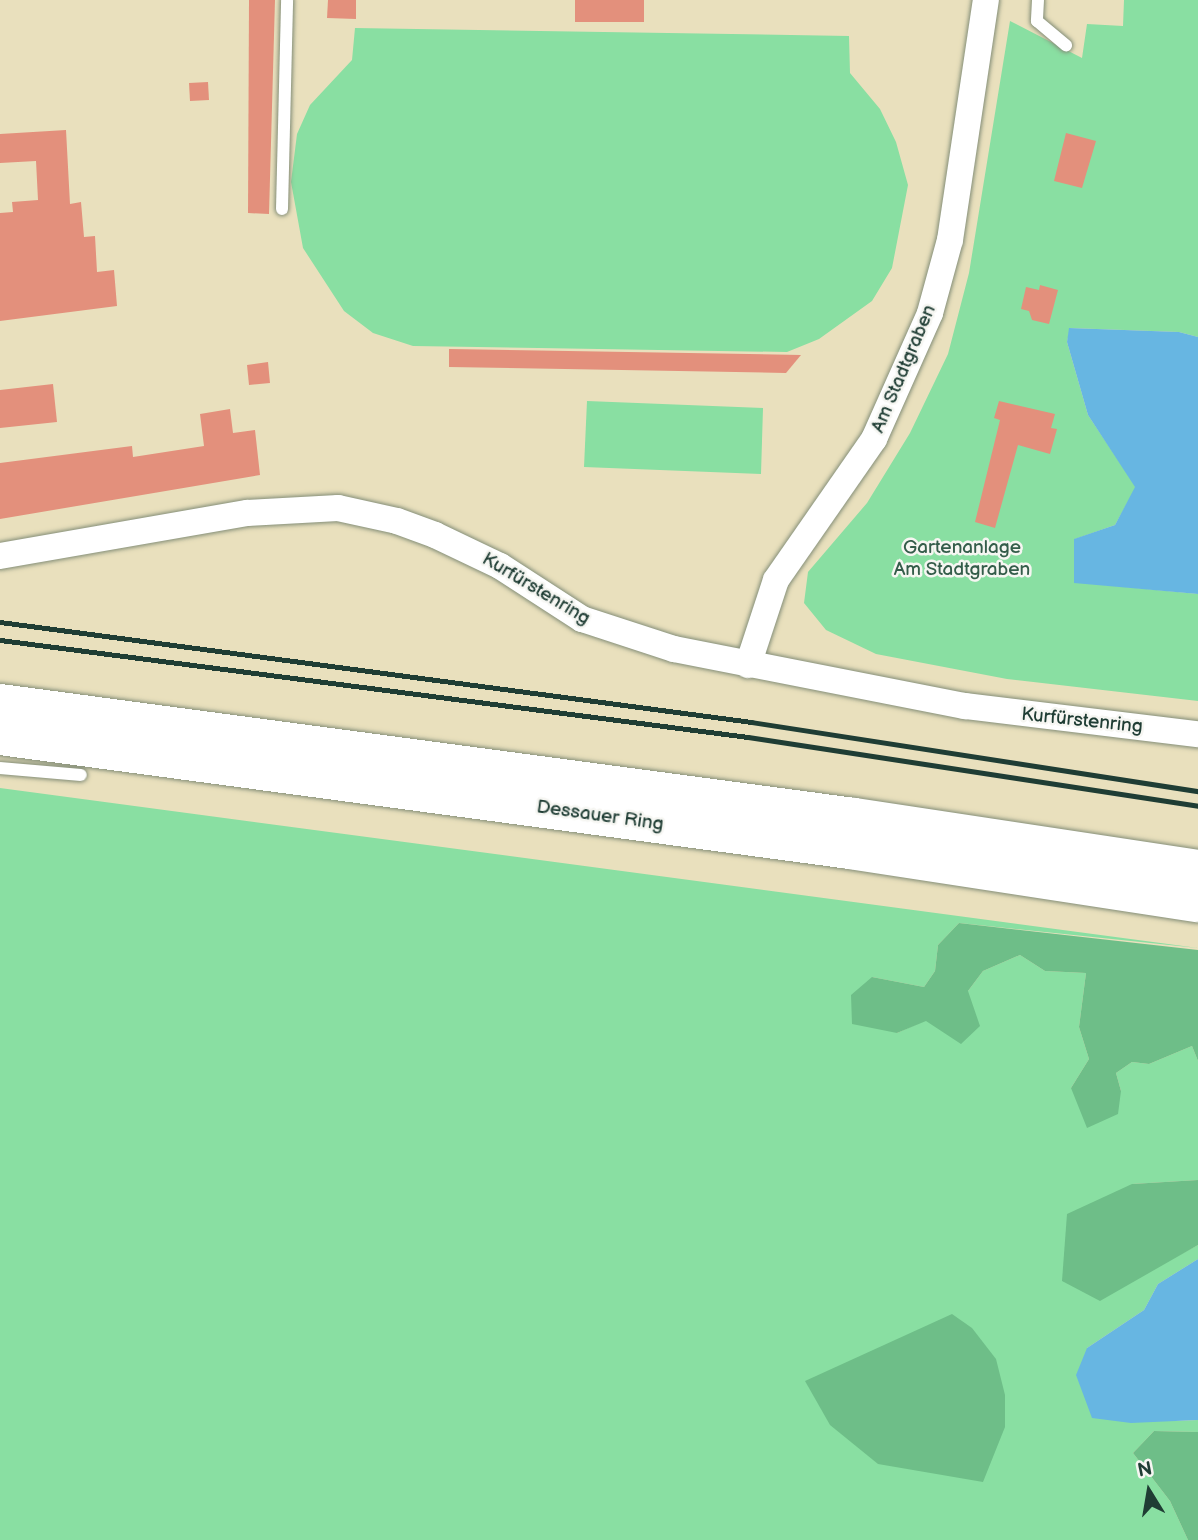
<!DOCTYPE html>
<meta charset="utf-8">
<style>
body{margin:0}
#map{position:relative;width:1198px;height:1540px;overflow:hidden;background:#e9e0bd;font-family:"Balsamiq Sans",sans-serif}
div>[style]{position:absolute}
[style*='--x']{left:calc(var(--x)*1px);top:calc(var(--y)*1px);width:calc(var(--w)*1px);rotate:calc(var(--a)*1deg)}
.green>*{inset:0;background:#89dfa2}
.forest>*{inset:0;background:#6ebe88}
.water>*{inset:0;background:#67b6e2}
.building>*{inset:0;background:#e3907c}
.roads{filter:drop-shadow(0 0 2px #848e78) drop-shadow(0 0 2px #848e78)}
.lane>*{height:12px;margin:-6px;padding:0 6px;transform-origin:6px;border-radius:6px;background:#fff}
.street>*{height:26px;margin:-13px;padding:0 13px;transform-origin:13px;border-radius:13px;background:#fff}
.primary>*{height:38px;margin:-19px;padding:0 19px;transform-origin:19px;border-radius:19px;background:#fff}
.rail>*{height:5px;margin:-2.5px;padding:0 2.5px;transform-origin:2.5px;border-radius:2.5px;background:#1f3d34}
span{translate:-50% -50%;white-space:nowrap;text-align:center;line-height:1.15;-webkit-text-stroke:5px #f6f6f2;paint-order:stroke}
.street-label{font-size:19px;color:#1f3d34}
.park-label{font-size:19px;color:#345d4a}
.north{position:absolute;left:1114px;top:1456px;width:70px;height:70px;-webkit-text-stroke:5px #f6f6f2;paint-order:stroke;rotate:349deg;font-size:19px;font-weight:700;line-height:28px;text-align:center;color:#1f3d34}
.north::after{content:'';display:block;margin:auto;width:24px;height:32px;background:#1f3d34;clip-path:polygon(50% 0,100% 100%,50% 72%,0 100%)}
</style>
<div id="map">
<div class="green">
<i style="clip-path:polygon(1124px 0,1198px 0,1198px 337px,1179px 332px,1070px 328px,1067px 342px,1088px 415px,1136px 487px,1115px 525px,1075px 539px,1074px 582px,1198px 594px,1198px 701px,1007px 679px,876px 654px,826px 630px,804px 603px,808px 572px,867px 503px,910px 433px,948px 354px,969px 273px,1010px 21px,1082px 58px,1087px 24px,1123px 26px)"></i>
<i style="clip-path:polygon(355px 28px,849px 36px,850px 73px,880px 109px,896px 142px,908px 185px,892px 268px,872px 301px,819px 339px,787px 352px,413px 346px,373px 333px,344px 311px,303px 248px,291px 182px,297px 134px,310px 105px,352px 60px)"></i>
<i style="clip-path:polygon(587px 401px,763px 408px,761px 474px,584px 467px)"></i>
<i style="clip-path:polygon(0 788px,1198px 948px,959px 923px,938px 945px,935px 971px,924px 987px,872px 977px,897px 1033px,926px 1020px,968px 991px,983px 971px,1020px 955px,1045px 971px,1086px 973px,1079px 1027px,1089px 1059px,1071px 1088px,1121px 1091px,1116px 1073px,1132px 1062px,1149px 1064px,1192px 1046px,1198px 1061px,1198px 1180px,1132px 1184px,1164px 1263px,1198px 1245px,1198px 1259px,1158px 1284px,1144px 1310px,1087px 1348px,1176px 1421px,1198px 1420px,1198px 1432px,1154px 1431px,1133px 1453px,1170px 1501px,1188px 1540px,0 1540px)"></i>
</div>
<div class="forest">
<i style="clip-path:polygon(959px 923px,1198px 950px,1198px 1061px,1192px 1046px,1149px 1064px,1132px 1062px,1116px 1073px,1121px 1091px,1118px 1114px,1087px 1128px,1071px 1088px,1089px 1059px,1079px 1027px,1086px 973px,1045px 971px,1020px 955px,983px 971px,968px 991px,980px 1026px,961px 1044px,926px 1021px,897px 1033px,852px 1024px,851px 995px,872px 977px,924px 987px,935px 971px,938px 945px)"></i>
<i style="clip-path:polygon(1198px 1180px,1198px 1245px,1100px 1301px,1062px 1281px,1067px 1214px,1132px 1184px)"></i>
<i style="clip-path:polygon(952px 1314px,972px 1328px,996px 1359px,1005px 1395px,1005px 1427px,983px 1482px,878px 1464px,830px 1425px,805px 1381px)"></i>
<i style="clip-path:polygon(1154px 1431px,1198px 1432px,1198px 1540px,1188px 1540px,1170px 1501px,1133px 1453px)"></i>
</div>
<div class="water">
<i style="clip-path:polygon(1069px 328px,1179px 332px,1198px 337px,1198px 594px,1074px 583px,1074px 539px,1115px 525px,1135px 487px,1088px 415px,1067px 342px)"></i>
<i style="clip-path:polygon(1198px 1259px,1198px 1420px,1131px 1423px,1092px 1418px,1076px 1375px,1087px 1348px,1144px 1310px,1158px 1284px)"></i>
</div>
<div class="building">
<i style="clip-path:polygon(249px 0,275px 0,269px 214px,248px 213px)"></i>
<i style="clip-path:polygon(328px 0,356px 0,356px 19px,327px 18px)"></i>
<i style="clip-path:polygon(575px 0,644px 0,644px 22px,575px 22px)"></i>
<i style="clip-path:polygon(208px 82px,209px 100px,190px 101px,189px 83px)"></i>
<i style="clip-path:polygon(66px 130px,70px 204px,81px 202px,84px 237px,95px 236px,97px 272px,114px 270px,117px 306px,0 321px,0 213px,13px 212px,12px 202px,38px 200px,36px 161px,0 163px,0 134px)"></i>
<i style="clip-path:polygon(1066px 133px,1096px 141px,1082px 188px,1054px 181px)"></i>
<i style="clip-path:polygon(1040px 285px,1058px 290px,1049px 324px,1032px 320px,1029px 311px,1021px 309px,1026px 287px,1039px 290px)"></i>
<i style="clip-path:polygon(449px 349px,801px 355px,786px 373px,449px 367px)"></i>
<i style="clip-path:polygon(268px 362px,270px 383px,249px 385px,247px 365px)"></i>
<i style="clip-path:polygon(53px 384px,57px 422px,0 428px,0 390px)"></i>
<i style="clip-path:polygon(999px 401px,1055px 414px,1051px 428px,1057px 429px,1050px 454px,1018px 445px,995px 528px,975px 522px,1000px 420px,994px 418px)"></i>
<i style="clip-path:polygon(230px 409px,233px 433px,255px 430px,260px 475px,0 519px,0 463px,132px 446px,133px 457px,204px 446px,200px 414px)"></i>
</div>
<div class="roads">
<div class="lane">
<i style="--x:1038;--y:0;--w:21;--a:93"></i>
<i style="--x:1037;--y:21;--w:38;--a:40"></i>
<i style="--x:282;--y:209;--w:209;--a:-88.6"></i>
<i style="--x:0;--y:768;--w:81;--a:4.9"></i>
</div>
<div class="street">
<i style="--x:0;--y:556;--w:251;--a:-9.9"></i>
<i style="--x:247;--y:513;--w:91;--a:-3.1"></i>
<i style="--x:338;--y:508;--w:60;--a:12.4"></i>
<i style="--x:397;--y:521;--w:40;--a:20.2"></i>
<i style="--x:435;--y:535;--w:72;--a:25.5"></i>
<i style="--x:500;--y:566;--w:98;--a:32.9"></i>
<i style="--x:582;--y:619;--w:97;--a:18.1"></i>
<i style="--x:674;--y:649;--w:297;--a:11.1"></i>
<i style="--x:965;--y:706;--w:235;--a:6.9"></i>
<i style="--x:748;--y:665;--w:89;--a:-71.8"></i>
<i style="--x:776;--y:580;--w:172;--a:-55.2"></i>
<i style="--x:874;--y:439;--w:138;--a:-66"></i>
<i style="--x:930;--y:313;--w:76;--a:-74.7"></i>
<i style="--x:950;--y:240;--w:243;--a:-81.5"></i>
</div>
<div class="primary">
<i style="--x:0;--y:703;--w:862;--a:7.6"></i>
<i style="--x:854;--y:817;--w:348;--a:8.6"></i>
<i style="--x:0;--y:736;--w:858;--a:7.64"></i>
<i style="--x:850;--y:850;--w:352;--a:8.7"></i>
</div>
</div>
<div class="rail">
<i style="--x:0;--y:622;--w:758;--a:7.58"></i>
<i style="--x:751;--y:722;--w:452;--a:8.8"></i>
<i style="--x:0;--y:640;--w:754;--a:7.39"></i>
<i style="--x:748;--y:737;--w:455;--a:8.7"></i>
</div>
<div class="street-label">
<span style="left:904px;top:369px;rotate:-67deg">Am Stadtgraben</span>
<span style="left:536px;top:589px;rotate:31deg">Kurfürstenring</span>
<span style="left:1082px;top:721px;rotate:6deg">Kurfürstenring</span>
<span style="left:600px;top:816px;rotate:8deg">Dessauer Ring</span>
</div>
<div class="park-label">
<span style="left:962px;top:559px">Gartenanlage<br>Am Stadtgraben</span>
</div>
<div class="north">N</div>
</div>
